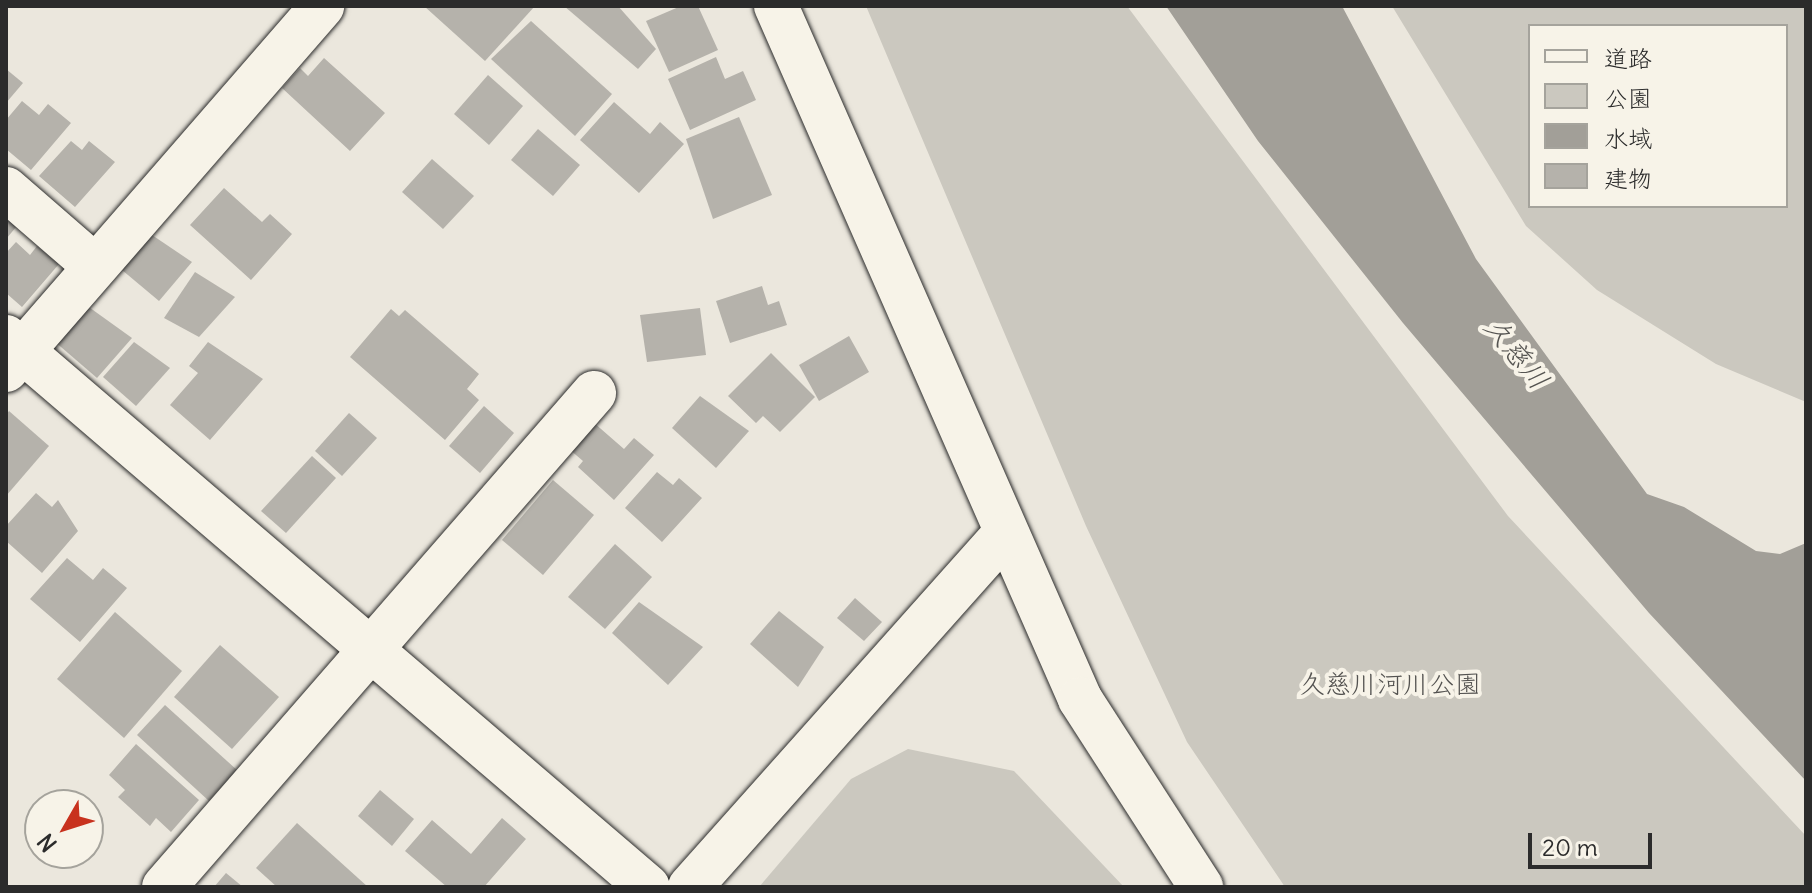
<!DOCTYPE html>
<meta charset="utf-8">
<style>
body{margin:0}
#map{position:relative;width:1812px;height:893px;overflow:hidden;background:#ebe7dd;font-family:Delius,"Klee One",sans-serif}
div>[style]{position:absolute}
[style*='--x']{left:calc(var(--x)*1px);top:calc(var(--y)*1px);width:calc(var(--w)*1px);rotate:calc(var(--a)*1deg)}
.green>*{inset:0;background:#cbc8bf}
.water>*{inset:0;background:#a29f98}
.building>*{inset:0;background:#b5b2ab}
.roads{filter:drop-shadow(0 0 2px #2b2b2b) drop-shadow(0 0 2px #2b2b2b)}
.street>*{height:44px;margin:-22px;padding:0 22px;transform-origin:22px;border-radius:22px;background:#f7f3e8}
.secondary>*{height:44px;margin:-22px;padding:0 22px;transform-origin:22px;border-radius:22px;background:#f7f3e8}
span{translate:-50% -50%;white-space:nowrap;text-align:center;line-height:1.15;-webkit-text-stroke:8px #f7f3e8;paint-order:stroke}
.park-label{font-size:26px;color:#535250}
.water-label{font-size:28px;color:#555451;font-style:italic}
.frame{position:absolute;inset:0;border:8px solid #2b2b2b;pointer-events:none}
.legend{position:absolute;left:1528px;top:24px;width:260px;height:184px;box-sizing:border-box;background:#f7f3e8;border:2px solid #a5a39c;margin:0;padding:10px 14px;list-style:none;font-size:24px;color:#2b2b2b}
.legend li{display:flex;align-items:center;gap:16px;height:40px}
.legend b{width:40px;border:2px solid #a5a39c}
.north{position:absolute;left:24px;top:789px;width:80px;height:80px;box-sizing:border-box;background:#f7f3e8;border:2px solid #a5a39c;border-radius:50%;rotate:231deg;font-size:22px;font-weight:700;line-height:32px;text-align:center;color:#2b2b2b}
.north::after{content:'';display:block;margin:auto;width:28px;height:36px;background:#c8321e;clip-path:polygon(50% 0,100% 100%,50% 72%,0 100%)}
.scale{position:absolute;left:1528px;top:833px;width:124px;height:36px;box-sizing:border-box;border:4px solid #2b2b2b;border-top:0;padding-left:10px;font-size:24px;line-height:28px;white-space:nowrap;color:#2b2b2b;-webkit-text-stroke:6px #f7f3e8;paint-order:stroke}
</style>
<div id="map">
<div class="green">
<i style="clip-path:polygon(866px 6px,1127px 6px,1508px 516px,1806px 836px,1806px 887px,1285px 887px,1187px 742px,1086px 526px)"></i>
<i style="clip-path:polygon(evenodd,1392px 6px,1806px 6px,1806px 402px,1716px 364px,1597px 290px,1526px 226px,1392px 6px,1530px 26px,1786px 26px,1786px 206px,1530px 206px,1530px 26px)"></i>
<i style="clip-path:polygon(908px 749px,1014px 771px,1124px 887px,759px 887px,851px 779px)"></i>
</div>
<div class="water">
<i style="clip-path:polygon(1166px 6px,1342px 6px,1476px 259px,1647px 494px,1684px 507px,1756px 551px,1780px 554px,1806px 543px,1806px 781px,1649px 613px,1403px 323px,1258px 141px)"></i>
</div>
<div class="building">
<i style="clip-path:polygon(424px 6px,535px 6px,485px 61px)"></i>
<i style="clip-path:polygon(564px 6px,618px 6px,656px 49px,638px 69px)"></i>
<i style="clip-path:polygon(681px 6px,698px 6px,718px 50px,669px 72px,646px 21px)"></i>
<i style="clip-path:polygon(531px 21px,612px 94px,575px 136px,491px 59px)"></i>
<i style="clip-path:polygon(716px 57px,725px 79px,743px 71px,756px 100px,690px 130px,668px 79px)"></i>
<i style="clip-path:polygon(324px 58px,385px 113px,350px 151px,282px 88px,300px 68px,308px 76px)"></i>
<i style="clip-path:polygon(6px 69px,23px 83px,6px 103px)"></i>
<i style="clip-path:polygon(488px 75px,523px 106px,489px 145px,454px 114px)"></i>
<i style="clip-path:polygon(22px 101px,39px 115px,48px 104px,71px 123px,31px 170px,6px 149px,6px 120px)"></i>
<i style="clip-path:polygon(614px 102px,650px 134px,660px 122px,684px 144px,639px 193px,580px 140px)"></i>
<i style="clip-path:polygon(739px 117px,772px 195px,713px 219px,686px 139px)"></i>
<i style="clip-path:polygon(538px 129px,580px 165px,553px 196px,511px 160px)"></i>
<i style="clip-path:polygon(71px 141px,82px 150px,89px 141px,115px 162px,75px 207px,39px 176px)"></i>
<i style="clip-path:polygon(432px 159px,474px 196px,443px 229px,402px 192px)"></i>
<i style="clip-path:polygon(224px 188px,262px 222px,270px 214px,292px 234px,251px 280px,190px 225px)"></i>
<i style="clip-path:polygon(6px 217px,17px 226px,6px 239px)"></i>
<i style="clip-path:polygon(152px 235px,192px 262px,159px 301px,122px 270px)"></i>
<i style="clip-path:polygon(16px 242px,30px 255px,37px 246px,59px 264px,22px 307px,6px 293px,6px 253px)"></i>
<i style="clip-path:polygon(195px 272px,235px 297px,199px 337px,164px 318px)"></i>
<i style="clip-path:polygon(762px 286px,768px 305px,779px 301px,787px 325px,730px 343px,716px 301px)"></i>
<i style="clip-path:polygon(86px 305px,132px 338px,97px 378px,54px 341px)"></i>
<i style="clip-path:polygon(700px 308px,706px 355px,647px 362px,640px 315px)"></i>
<i style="clip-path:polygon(391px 309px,399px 316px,405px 310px,479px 374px,467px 389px,479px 400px,445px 440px,350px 357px)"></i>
<i style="clip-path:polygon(849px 336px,869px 372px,819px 401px,799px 365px)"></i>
<i style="clip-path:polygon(134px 342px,170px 368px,136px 406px,103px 377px)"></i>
<i style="clip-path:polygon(208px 342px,263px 379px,210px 440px,170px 405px,198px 373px,189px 366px)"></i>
<i style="clip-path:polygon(771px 353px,815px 397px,780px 432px,763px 416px,756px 423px,728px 396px)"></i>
<i style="clip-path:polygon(700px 396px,749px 431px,716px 468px,672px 428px)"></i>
<i style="clip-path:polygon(484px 406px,514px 433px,480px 473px,449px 446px)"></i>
<i style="clip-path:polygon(9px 411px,49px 446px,6px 496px,6px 415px)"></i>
<i style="clip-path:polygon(349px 413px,377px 438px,342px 476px,315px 451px)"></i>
<i style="clip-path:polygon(593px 422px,624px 449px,634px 438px,654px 455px,614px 500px,578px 467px,583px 461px,569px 449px)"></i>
<i style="clip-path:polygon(312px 456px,336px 478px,286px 533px,261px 511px)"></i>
<i style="clip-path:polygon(657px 472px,673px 485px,679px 478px,702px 498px,662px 542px,625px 508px)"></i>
<i style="clip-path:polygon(553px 480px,594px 515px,543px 575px,502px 540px)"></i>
<i style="clip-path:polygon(36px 493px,52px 507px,58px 500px,78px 531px,42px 573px,6px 541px,6px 526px)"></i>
<i style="clip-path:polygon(615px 544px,652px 577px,605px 629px,568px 597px)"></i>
<i style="clip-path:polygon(67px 558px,93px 580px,103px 568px,127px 588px,80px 642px,30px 599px)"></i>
<i style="clip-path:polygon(855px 598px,882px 622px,864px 641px,837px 618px)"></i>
<i style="clip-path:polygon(639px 602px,703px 647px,668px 685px,612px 633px)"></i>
<i style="clip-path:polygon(779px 611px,824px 647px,798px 687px,750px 644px)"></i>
<i style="clip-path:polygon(115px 612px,182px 671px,124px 738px,57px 679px)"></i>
<i style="clip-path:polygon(220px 645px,279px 697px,232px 749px,174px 697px)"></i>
<i style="clip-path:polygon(165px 705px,237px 770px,209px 801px,137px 735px)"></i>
<i style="clip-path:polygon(136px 744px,199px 800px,171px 832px,156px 818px,150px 826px,118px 797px,125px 790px,109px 775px)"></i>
<i style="clip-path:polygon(380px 790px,414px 819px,392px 846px,358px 816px)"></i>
<i style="clip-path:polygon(502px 818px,526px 839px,484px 887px,447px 887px,405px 851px,432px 820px,471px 854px)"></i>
<i style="clip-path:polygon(297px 823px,368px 887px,277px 887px,256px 868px)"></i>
<i style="clip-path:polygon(226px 873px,243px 887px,214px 887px)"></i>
</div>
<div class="roads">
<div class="street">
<i style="--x:776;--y:6;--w:757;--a:66.31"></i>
<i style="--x:1080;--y:699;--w:224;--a:57.2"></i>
<i style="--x:6;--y:189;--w:118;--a:40.9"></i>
<i style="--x:6;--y:370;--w:482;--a:-49"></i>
<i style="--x:164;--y:887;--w:655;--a:-48.96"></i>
<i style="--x:690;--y:887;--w:472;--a:-48.3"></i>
</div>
<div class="secondary">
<i style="--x:6;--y:337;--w:845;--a:40.59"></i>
</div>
</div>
<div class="park-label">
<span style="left:1390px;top:684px">久慈川河川公園</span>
</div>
<div class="water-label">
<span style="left:1517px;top:353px;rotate:51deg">久慈川</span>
</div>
<div class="frame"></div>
<ul class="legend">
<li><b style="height:10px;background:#f7f3e8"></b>道路</li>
<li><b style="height:22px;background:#cbc8bf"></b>公園</li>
<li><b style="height:22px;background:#a29f98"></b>水域</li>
<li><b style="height:22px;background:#b5b2ab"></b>建物</li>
</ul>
<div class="north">N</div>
<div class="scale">20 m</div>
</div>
